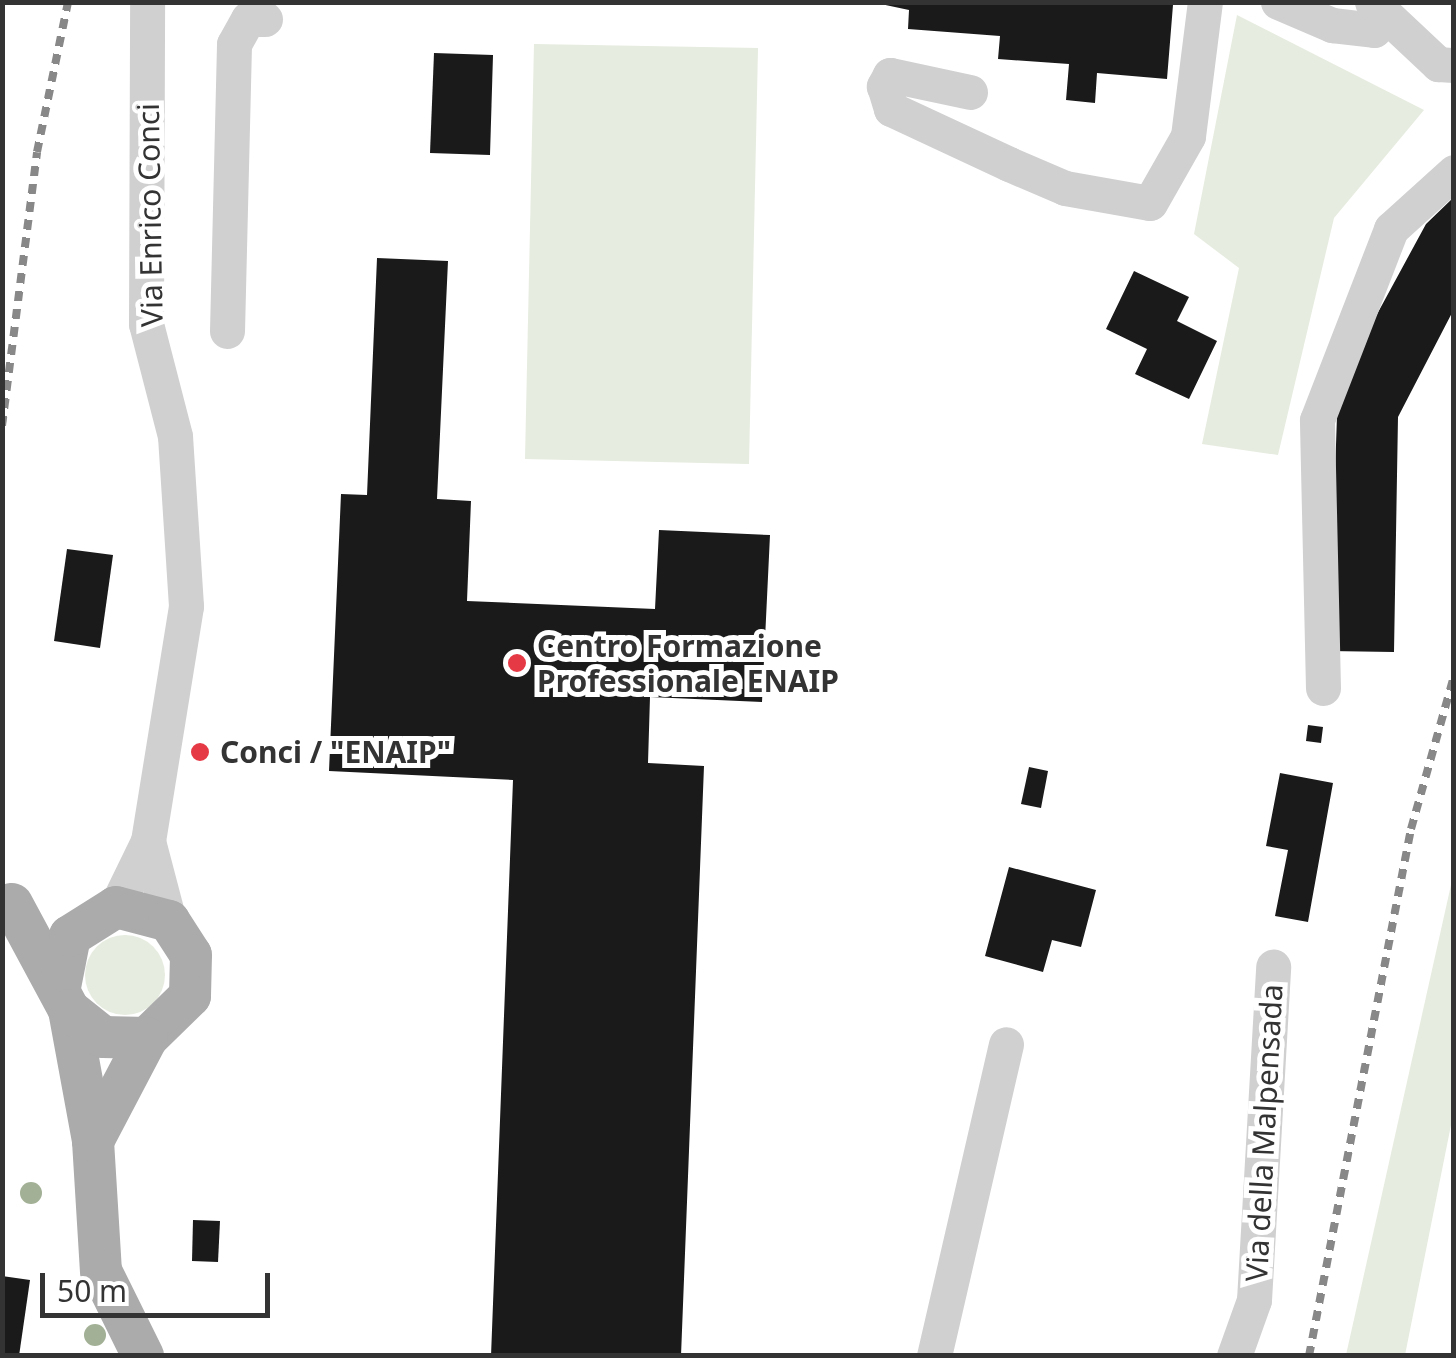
<!DOCTYPE html>
<style>
body{margin:0}
#map{position:relative;width:1456px;height:1358px;overflow:hidden;background:#fff;font-family:"Noto Sans",sans-serif}
div>[style]{position:absolute}
[style*='--x']{left:calc(var(--x)*1px);top:calc(var(--y)*1px);width:calc(var(--w)*1px);rotate:calc(var(--a)*1deg)}
.green>*{inset:0;background:#e6ecdf}
.round{border-radius:50%}
.building>*{inset:0;background:#1a1a1a}
.minor>*{height:35px;margin:-17.5px;padding:0 17.5px;transform-origin:17.5px;border-radius:17.5px;background:#d0d0d0}
.major>*{height:42px;margin:-21px;padding:0 21px;transform-origin:21px;border-radius:21px;background:#ababab}
.rail>*{height:8px;margin-top:-4px;transform-origin:0;background:repeating-linear-gradient(90deg,#888 0 10px,transparent 0 18px)}
.trees>*{width:22px;height:22px;margin:-11px;border-radius:50%;background:#a2b095}
.dots>*{width:28px;height:28px;translate:-50% -50%;box-sizing:border-box;border:5px solid #fff;border-radius:50%}
span{translate:-50% -50%;white-space:nowrap;text-align:center;line-height:1.15;-webkit-text-stroke:10px #fff;paint-order:stroke}
.street-label{font-size:30px;color:#333}
.poi-label{font-size:30px;color:#333;font-weight:700}
.left{translate:0 -50%;text-align:left}
.frame{position:absolute;inset:0;border:5px solid #333;pointer-events:none}
.scale{position:absolute;left:40px;top:1273px;width:230px;height:45px;box-sizing:border-box;border:5px solid #333;border-top:0;padding-left:12px;font-size:30px;line-height:35px;white-space:nowrap;color:#333;-webkit-text-stroke:8px #fff;paint-order:stroke}
</style>
<div id="map">
<div class="green">
<i style="clip-path:polygon(1237px 15px,1424px 110px,1334px 218px,1278px 455px,1202px 444px,1239px 268px,1194px 234px)"></i>
<i style="clip-path:polygon(534px 44px,758px 48px,749px 464px,525px 459px)"></i>
<i style="clip-path:polygon(1453px 876px,1453px 1115px,1405px 1355px,1346px 1355px)"></i>
<i class="round" style="left:85px;top:935px;width:80px;height:80px"></i>
</div>
<div class="building">
<i style="clip-path:polygon(876px 3px,1173px 5px,1167px 79px,1097px 73px,1095px 103px,1066px 100px,1069px 64px,998px 59px,1000px 36px,908px 29px,909px 10px)"></i>
<i style="clip-path:polygon(434px 53px,493px 55px,490px 155px,430px 153px)"></i>
<i style="clip-path:polygon(1454px 197px,1454px 309px,1398px 417px,1394px 652px,1329px 651px,1338px 386px,1426px 224px)"></i>
<i style="clip-path:polygon(377px 258px,448px 261px,437px 499px,471px 501px,467px 601px,655px 609px,659px 530px,770px 535px,762px 702px,650px 697px,648px 763px,704px 766px,681px 1356px,491px 1356px,513px 780px,329px 771px,341px 494px,367px 495px)"></i>
<i style="clip-path:polygon(1134px 271px,1189px 297px,1177px 321px,1217px 341px,1189px 399px,1135px 374px,1147px 349px,1106px 329px)"></i>
<i style="clip-path:polygon(67px 549px,113px 555px,100px 648px,54px 641px)"></i>
<i style="clip-path:polygon(1308px 725px,1323px 727px,1321px 743px,1306px 741px)"></i>
<i style="clip-path:polygon(1029px 767px,1048px 771px,1041px 808px,1021px 804px)"></i>
<i style="clip-path:polygon(1280px 773px,1333px 783px,1308px 922px,1275px 916px,1288px 850px,1266px 846px)"></i>
<i style="clip-path:polygon(1009px 867px,1096px 890px,1081px 947px,1052px 940px,1043px 972px,985px 956px)"></i>
<i style="clip-path:polygon(193px 1220px,220px 1221px,218px 1262px,192px 1261px)"></i>
<i style="clip-path:polygon(2px 1276px,30px 1280px,19px 1356px,2px 1356px)"></i>
</div>
<div class="minor">
<i style="--x:1278;--y:2;--w:59;--a:23.1"></i>
<i style="--x:1332;--y:25;--w:42;--a:6.8"></i>
<i style="--x:1374;--y:30;--w:18;--a:-49"></i>
<i style="--x:1372;--y:2;--w:91;--a:43.2"></i>
<i style="--x:1438;--y:64;--w:16;--a:4"></i>
<i style="--x:970;--y:92;--w:82;--a:-168"></i>
<i style="--x:890;--y:75;--w:13;--a:119"></i>
<i style="--x:884;--y:86;--w:24;--a:73"></i>
<i style="--x:891;--y:109;--w:130;--a:25"></i>
<i style="--x:1009;--y:164;--w:61;--a:23.2"></i>
<i style="--x:1065;--y:188;--w:86;--a:10"></i>
<i style="--x:1150;--y:203;--w:77;--a:-60.4"></i>
<i style="--x:1188;--y:136;--w:135;--a:-82.8"></i>
<i style="--x:227;--y:331;--w:287;--a:-88.6"></i>
<i style="--x:234;--y:44;--w:29;--a:-61"></i>
<i style="--x:248;--y:19;--w:17;--a:0"></i>
<i style="--x:1323;--y:688;--w:268;--a:-91.3"></i>
<i style="--x:1317;--y:420;--w:205;--a:-68.8"></i>
<i style="--x:1391;--y:229;--w:85;--a:-42.1"></i>
<i style="--x:148;--y:841;--w:83;--a:75.3"></i>
<i style="--x:116;--y:907;--w:73;--a:-64.1"></i>
<i style="--x:148;--y:841;--w:238;--a:-80.8"></i>
<i style="--x:186;--y:606;--w:170;--a:-93.7"></i>
<i style="--x:175;--y:436;--w:116;--a:-104.5"></i>
<i style="--x:146;--y:324;--w:322;--a:-89.8"></i>
<i style="--x:934;--y:1356;--w:320;--a:-77"></i>
<i style="--x:1234;--y:1356;--w:59;--a:-70.3"></i>
<i style="--x:1254;--y:1300;--w:334;--a:-86.7"></i>
</div>
<div class="major">
<i style="--x:12;--y:904;--w:120;--a:61.7"></i>
<i style="--x:69;--y:1010;--w:133;--a:79.6"></i>
<i style="--x:93;--y:1141;--w:130;--a:86.5"></i>
<i style="--x:101;--y:1271;--w:95;--a:63.7"></i>
<i style="--x:60;--y:987;--w:52;--a:-78.9"></i>
<i style="--x:70;--y:936;--w:54;--a:-32.2"></i>
<i style="--x:116;--y:907;--w:55;--a:14.8"></i>
<i style="--x:169;--y:921;--w:40;--a:57.1"></i>
<i style="--x:191;--y:955;--w:41;--a:91.4"></i>
<i style="--x:190;--y:996;--w:60;--a:135.7"></i>
<i style="--x:147;--y:1038;--w:44;--a:-178.7"></i>
<i style="--x:103;--y:1037;--w:43;--a:-141.5"></i>
<i style="--x:93;--y:1141;--w:116;--a:-62.3"></i>
</div>
<div class="rail">
<i style="--x:2;--y:426;--w:276;--a:-82.7"></i>
<i style="--x:37;--y:152;--w:153;--a:-78.3"></i>
<i style="--x:1309;--y:1356;--w:537;--a:-79.05"></i>
<i style="--x:1411;--y:829;--w:159;--a:-74.3"></i>
</div>
<div class="trees">
<i style="left:31px;top:1193px"></i>
<i style="left:95px;top:1335px"></i>
</div>
<div class="dots">
<i style="left:517px;top:663px;background:#e63946"></i>
<i style="left:200px;top:752px;background:#e63946"></i>
</div>
<div class="street-label">
<span style="left:150px;top:215px;rotate:-91deg">Via Enrico Conci</span>
<span style="left:1264px;top:1133px;rotate:-87deg">Via della Malpensada</span>
</div>
<div class="poi-label">
<span class="left" style="left:537px;top:663px">Centro Formazione<br>Professionale ENAIP</span>
<span class="left" style="left:220px;top:752px">Conci / "ENAIP"</span>
</div>
<div class="frame"></div>
<div class="scale">50 m</div>
</div>
